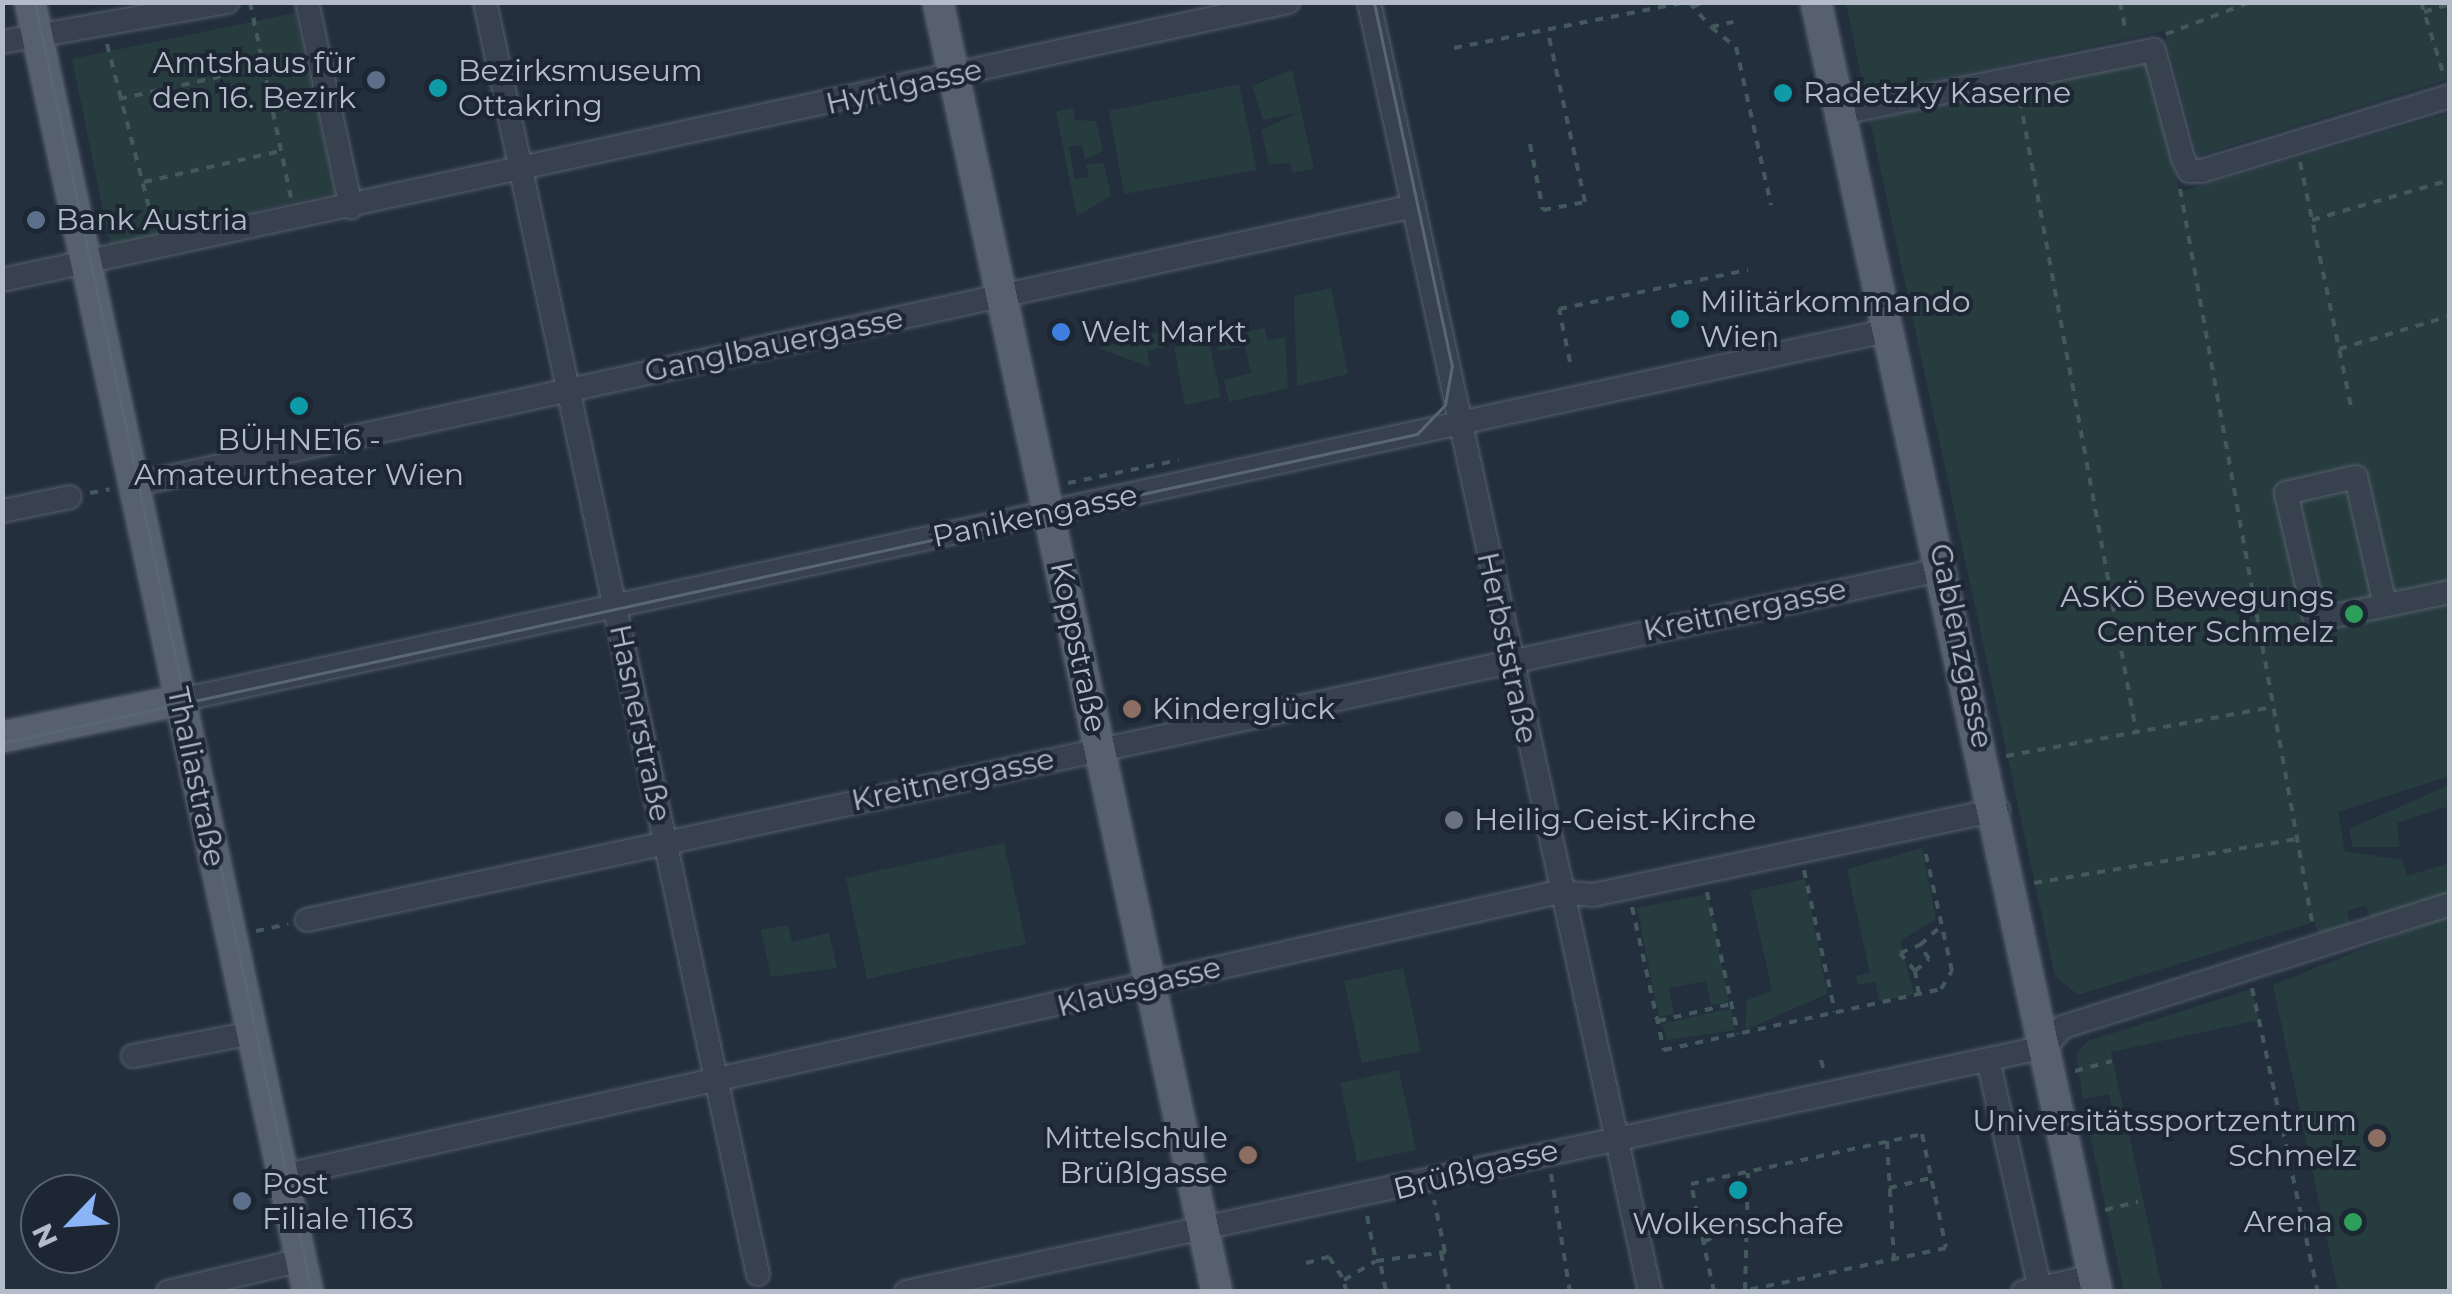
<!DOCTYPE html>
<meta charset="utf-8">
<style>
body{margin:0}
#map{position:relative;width:2452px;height:1294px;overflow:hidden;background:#242f3e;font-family:Montserrat,sans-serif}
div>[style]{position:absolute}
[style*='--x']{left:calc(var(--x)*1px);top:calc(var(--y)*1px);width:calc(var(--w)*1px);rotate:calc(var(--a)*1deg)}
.green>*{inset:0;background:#263c3f}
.path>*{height:4px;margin-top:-2px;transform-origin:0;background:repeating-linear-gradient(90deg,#44595c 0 8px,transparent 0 16px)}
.roads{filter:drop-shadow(0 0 2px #565f6c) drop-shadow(0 0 2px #565f6c)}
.minor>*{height:22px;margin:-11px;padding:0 11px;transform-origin:11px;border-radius:11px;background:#38414e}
.major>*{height:30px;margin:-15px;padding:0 15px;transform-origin:15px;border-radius:15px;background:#56606e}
.tram>*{height:2.5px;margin:-1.25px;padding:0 1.25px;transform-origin:1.25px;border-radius:1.25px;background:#5a6575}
.dots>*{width:28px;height:28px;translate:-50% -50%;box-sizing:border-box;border:5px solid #1d2633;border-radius:50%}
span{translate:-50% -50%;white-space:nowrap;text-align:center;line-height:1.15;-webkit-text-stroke:8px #1d2633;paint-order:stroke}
.poi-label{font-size:30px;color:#b4bcc9}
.right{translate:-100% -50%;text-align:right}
.left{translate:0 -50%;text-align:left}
.street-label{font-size:30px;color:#b4bcc9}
.frame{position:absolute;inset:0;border:5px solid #b4bcc9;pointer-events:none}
.north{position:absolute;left:20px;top:1174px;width:100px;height:100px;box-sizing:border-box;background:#1d2633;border:2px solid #59626f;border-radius:50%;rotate:245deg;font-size:28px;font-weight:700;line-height:40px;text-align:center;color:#b4bcc9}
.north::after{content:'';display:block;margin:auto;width:35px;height:45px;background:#8ab4f8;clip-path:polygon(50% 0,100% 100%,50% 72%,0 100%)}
</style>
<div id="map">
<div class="green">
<i style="clip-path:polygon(1846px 3px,2449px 3px,2449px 79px,2198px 156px,2164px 31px,1865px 95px)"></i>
<i style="clip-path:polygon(295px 13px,335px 193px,110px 244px,72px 59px)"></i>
<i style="clip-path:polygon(2146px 62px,2180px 192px,2449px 113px,2449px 776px,2338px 812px,2345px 851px,2402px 860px,2407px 876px,2449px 863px,2449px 895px,2371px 920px,2366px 905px,2347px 911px,2352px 929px,2321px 938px,2314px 922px,2078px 995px,2055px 976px,1870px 121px)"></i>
<i style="clip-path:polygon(1292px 70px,1314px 169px,1292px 173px,1290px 163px,1269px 164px,1261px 130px,1300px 112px,1263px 120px,1252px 86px)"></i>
<i style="clip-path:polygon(1239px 84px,1257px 170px,1124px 194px,1109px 111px)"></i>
<i style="clip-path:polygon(1073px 108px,1075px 120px,1096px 121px,1103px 151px,1085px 159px,1082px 145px,1069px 147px,1075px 179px,1089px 177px,1086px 164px,1104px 163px,1111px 196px,1077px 216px,1056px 112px)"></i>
<i style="clip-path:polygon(1331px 288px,1348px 374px,1297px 386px,1294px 296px)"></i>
<i style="clip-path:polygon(1265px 328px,1268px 341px,1285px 337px,1288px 388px,1229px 402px,1224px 380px,1251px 373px,1245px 346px,1218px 351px,1216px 339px)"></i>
<i style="clip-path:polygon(1162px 331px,1165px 347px,1147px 351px,1150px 367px,1098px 348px)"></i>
<i style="clip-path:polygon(1209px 340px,1221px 397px,1185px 405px,1174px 347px)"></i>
<i style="clip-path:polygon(2449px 785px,2449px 806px,2397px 823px,2400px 847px,2353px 847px,2349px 829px)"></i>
<i style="clip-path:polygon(1004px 843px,1026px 944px,867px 979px,846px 878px)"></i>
<i style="clip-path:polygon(1922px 848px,1936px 919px,1900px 941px,1914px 995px,1879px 1001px,1875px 982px,1858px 985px,1856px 976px,1870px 973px,1847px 869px)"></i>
<i style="clip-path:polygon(1805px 879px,1827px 994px,1745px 1030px,1747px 1000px,1772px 991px,1750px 891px)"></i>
<i style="clip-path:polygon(1708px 894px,1729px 1002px,1711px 1005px,1706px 981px,1669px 988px,1674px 1014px,1659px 1017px,1637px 908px)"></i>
<i style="clip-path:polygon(2449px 914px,2449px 1291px,2338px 1291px,2273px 985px)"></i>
<i style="clip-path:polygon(788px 925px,792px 942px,829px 933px,837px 968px,771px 977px,761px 930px)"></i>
<i style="clip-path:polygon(1403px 968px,1421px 1051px,1362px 1063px,1344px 981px)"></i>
<i style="clip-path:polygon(2252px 989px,2259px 1020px,2111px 1052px,2163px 1291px,2124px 1291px,2087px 1121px,2114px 1115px,2109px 1094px,2083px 1099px,2076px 1054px,2088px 1041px)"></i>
<i style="clip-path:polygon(1731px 1008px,1735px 1030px,1667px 1040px,1662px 1024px)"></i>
<i style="clip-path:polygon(1399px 1070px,1416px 1150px,1357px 1162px,1340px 1083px)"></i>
</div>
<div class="path">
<i style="--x:250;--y:2;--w:200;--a:78.2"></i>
<i style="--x:1689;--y:2;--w:33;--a:49"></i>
<i style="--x:1711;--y:27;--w:23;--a:-13"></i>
<i style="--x:2120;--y:2;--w:31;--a:79"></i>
<i style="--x:2421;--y:2;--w:77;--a:72.7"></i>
<i style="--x:1693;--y:7;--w:11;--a:-27"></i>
<i style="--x:2424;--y:12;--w:27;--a:-17"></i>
<i style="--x:1711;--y:27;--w:32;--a:39"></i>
<i style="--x:1736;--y:47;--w:162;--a:77.5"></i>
<i style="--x:2166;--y:34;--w:91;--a:-20.6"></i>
<i style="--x:107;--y:44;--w:189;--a:75.6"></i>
<i style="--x:1454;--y:48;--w:237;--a:-11.2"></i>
<i style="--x:119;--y:99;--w:148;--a:-12.5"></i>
<i style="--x:2020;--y:100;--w:642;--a:79.58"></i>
<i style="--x:272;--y:110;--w:36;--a:-11"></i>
<i style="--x:1530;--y:144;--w:67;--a:78.9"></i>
<i style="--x:1543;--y:210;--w:43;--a:-10.8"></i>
<i style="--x:1585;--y:202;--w:174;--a:-102.3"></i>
<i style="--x:2300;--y:162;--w:249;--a:78.2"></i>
<i style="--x:144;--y:182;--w:140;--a:-12.8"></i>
<i style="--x:2180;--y:189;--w:750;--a:79.78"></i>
<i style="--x:2312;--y:220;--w:144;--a:-16.2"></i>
<i style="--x:2339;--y:349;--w:116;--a:-16.6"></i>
<i style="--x:1570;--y:362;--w:54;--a:-101.7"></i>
<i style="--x:1559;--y:309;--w:193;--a:-11.7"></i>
<i style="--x:1068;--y:483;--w:113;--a:-11.7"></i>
<i style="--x:90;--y:493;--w:20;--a:-11"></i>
<i style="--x:2006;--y:756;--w:270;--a:-10.4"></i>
<i style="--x:1804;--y:870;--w:145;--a:77.7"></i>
<i style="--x:2034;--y:883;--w:266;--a:-9.5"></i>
<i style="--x:1707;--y:892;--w:145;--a:77.7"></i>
<i style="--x:1632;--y:907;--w:147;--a:77.4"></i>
<i style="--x:1664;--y:1050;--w:284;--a:-12.4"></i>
<i style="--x:1941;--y:989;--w:21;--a:-59"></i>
<i style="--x:1952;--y:971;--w:128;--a:-102.6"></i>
<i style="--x:256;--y:931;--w:33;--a:-12"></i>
<i style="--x:1915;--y:971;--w:23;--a:-130"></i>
<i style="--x:1900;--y:953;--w:22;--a:-22"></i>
<i style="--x:2252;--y:988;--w:311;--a:77.8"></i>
<i style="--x:1919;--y:994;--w:23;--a:-100"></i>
<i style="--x:1915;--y:971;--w:18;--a:-41"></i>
<i style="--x:1929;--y:959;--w:17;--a:-123"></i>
<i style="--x:1920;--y:945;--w:30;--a:-42"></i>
<i style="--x:1658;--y:1021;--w:75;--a:-13.1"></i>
<i style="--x:1821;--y:1060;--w:16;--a:75"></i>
<i style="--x:2075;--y:1071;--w:38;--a:-15"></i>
<i style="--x:1887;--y:1141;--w:118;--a:86.6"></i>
<i style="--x:2339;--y:1154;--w:7;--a:74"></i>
<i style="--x:1551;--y:1174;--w:120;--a:80.9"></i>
<i style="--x:1889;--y:1188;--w:43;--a:-13.4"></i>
<i style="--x:2105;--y:1210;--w:34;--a:-14"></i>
<i style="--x:1367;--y:1216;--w:46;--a:78.7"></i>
<i style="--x:1704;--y:1242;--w:43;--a:-28.9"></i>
<i style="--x:1441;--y:1253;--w:40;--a:78"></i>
<i style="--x:1306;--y:1263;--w:24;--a:-15"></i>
<i style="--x:1329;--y:1257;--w:27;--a:57"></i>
<i style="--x:1381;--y:1266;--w:26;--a:79"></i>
<i style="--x:1745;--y:1290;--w:117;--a:-88.5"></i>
<i style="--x:1346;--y:1292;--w:12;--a:-99"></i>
<i style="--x:1344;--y:1280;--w:37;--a:-31"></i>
<i style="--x:1376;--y:1261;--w:70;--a:-7.4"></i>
<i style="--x:1445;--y:1252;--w:53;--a:-101.9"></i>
<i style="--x:1714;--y:1292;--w:110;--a:-102"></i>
<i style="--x:1691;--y:1184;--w:236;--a:-12.2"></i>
<i style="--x:1922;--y:1134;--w:116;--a:78.1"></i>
<i style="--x:1946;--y:1248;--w:212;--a:168"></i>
</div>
<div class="roads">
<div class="minor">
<i style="--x:307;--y:2;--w:210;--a:77.9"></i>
<i style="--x:485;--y:2;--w:1301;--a:77.89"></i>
<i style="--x:1369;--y:2;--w:1320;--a:77.71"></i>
<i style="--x:2;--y:42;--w:229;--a:-10.1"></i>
<i style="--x:1841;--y:113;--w:319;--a:-11.4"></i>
<i style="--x:2154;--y:50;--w:112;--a:75"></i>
<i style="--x:2183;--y:158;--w:14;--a:65"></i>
<i style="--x:2189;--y:171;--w:13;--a:0"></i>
<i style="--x:2202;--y:171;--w:259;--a:-16.8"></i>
<i style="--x:2;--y:280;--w:1316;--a:-12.2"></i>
<i style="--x:133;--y:485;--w:1311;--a:-12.29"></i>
<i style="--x:2;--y:511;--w:69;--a:-11.6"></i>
<i style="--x:2385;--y:605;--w:131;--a:-102.8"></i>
<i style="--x:2356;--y:477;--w:72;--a:167.1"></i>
<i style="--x:2286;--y:493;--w:130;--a:77.1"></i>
<i style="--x:2315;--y:620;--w:138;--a:-11.7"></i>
<i style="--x:180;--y:700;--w:1750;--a:-12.21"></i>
<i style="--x:307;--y:920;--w:1674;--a:-12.1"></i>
<i style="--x:133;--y:1056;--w:121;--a:-10.9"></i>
<i style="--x:1988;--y:1060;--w:234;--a:77.2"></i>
<i style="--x:282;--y:1176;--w:1308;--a:-12.54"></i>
<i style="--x:1559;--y:892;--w:34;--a:5"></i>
<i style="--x:1593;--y:895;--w:414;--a:-11.9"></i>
<i style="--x:168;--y:1292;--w:137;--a:-13.5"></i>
<i style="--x:906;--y:1292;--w:1165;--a:-12.14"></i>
<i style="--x:2045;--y:1047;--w:27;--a:-48"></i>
<i style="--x:2063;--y:1027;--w:406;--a:-17.6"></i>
<i style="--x:2023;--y:1292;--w:73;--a:-12.7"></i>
</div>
<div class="major">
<i style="--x:30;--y:2;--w:1320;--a:77.84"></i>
<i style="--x:938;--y:2;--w:1320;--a:77.8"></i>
<i style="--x:1816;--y:2;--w:1320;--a:77.71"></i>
<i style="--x:2;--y:737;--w:182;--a:-11.7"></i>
</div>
</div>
<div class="tram">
<i style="--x:35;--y:2;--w:1319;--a:77.88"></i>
<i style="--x:2;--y:743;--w:1448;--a:-12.32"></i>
<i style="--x:1417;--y:434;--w:40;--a:-46"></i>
<i style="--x:1445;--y:405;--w:39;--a:-80"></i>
<i style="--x:1452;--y:367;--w:373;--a:-102.1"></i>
</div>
<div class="dots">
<i style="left:376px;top:80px;background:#5c6f8a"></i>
<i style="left:438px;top:88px;background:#0f9aa8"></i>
<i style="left:1783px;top:93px;background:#0f9aa8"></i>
<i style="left:36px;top:220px;background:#5c6f8a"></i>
<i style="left:1680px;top:319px;background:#0f9aa8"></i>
<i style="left:1061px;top:332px;background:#3f7fe0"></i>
<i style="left:299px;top:406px;background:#0f9aa8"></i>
<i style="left:2354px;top:614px;background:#2e9e5b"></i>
<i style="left:1132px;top:709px;background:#8d6e63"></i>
<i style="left:1454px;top:820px;background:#6b7280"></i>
<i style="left:2377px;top:1138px;background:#8d6e63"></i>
<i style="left:1248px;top:1155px;background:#8d6e63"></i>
<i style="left:1738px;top:1190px;background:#0f9aa8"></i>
<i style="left:242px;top:1201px;background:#5c6f8a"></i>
<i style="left:2353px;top:1222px;background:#2e9e5b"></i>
</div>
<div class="poi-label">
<span class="right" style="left:356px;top:80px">Amtshaus für<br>den 16. Bezirk</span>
<span class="left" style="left:458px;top:88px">Bezirksmuseum<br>Ottakring</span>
<span class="left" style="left:1803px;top:93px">Radetzky Kaserne</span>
<span class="left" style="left:56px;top:220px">Bank Austria</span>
<span class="left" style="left:1700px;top:319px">Militärkommando<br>Wien</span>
<span class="left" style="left:1081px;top:332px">Welt Markt</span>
<span style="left:299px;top:457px">BÜHNE16 -<br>Amateurtheater Wien</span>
<span class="right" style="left:2334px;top:614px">ASKÖ Bewegungs<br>Center Schmelz</span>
<span class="left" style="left:1152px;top:709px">Kinderglück</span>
<span class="left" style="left:1474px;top:820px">Heilig-Geist-Kirche</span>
<span class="right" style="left:2357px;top:1138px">Universitätssportzentrum<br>Schmelz</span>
<span class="right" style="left:1228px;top:1155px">Mittelschule<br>Brüßlgasse</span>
<span class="left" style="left:262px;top:1201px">Post<br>Filiale 1163</span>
<span class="right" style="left:2333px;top:1222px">Arena</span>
<span style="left:1738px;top:1224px">Wolkenschafe</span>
</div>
<div class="street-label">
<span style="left:904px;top:87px;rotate:-13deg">Hyrtlgasse</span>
<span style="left:774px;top:345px;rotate:-12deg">Ganglbauergasse</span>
<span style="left:1035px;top:516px;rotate:-12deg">Panikengasse</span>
<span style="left:1745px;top:610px;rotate:-12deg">Kreitnergasse</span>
<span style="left:1961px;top:646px;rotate:78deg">Gablenzgasse</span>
<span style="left:1078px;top:647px;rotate:78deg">Koppstraße</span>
<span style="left:1507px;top:648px;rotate:78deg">Herbststraße</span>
<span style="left:640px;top:723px;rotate:78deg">Hasnerstraße</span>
<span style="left:196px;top:777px;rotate:78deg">Thaliastraße</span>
<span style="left:953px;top:780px;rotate:-12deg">Kreitnergasse</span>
<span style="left:1139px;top:987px;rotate:-14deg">Klausgasse</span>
<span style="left:1476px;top:1170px;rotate:-14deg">Brüßlgasse</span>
</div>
<div class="frame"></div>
<div class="north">N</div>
</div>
